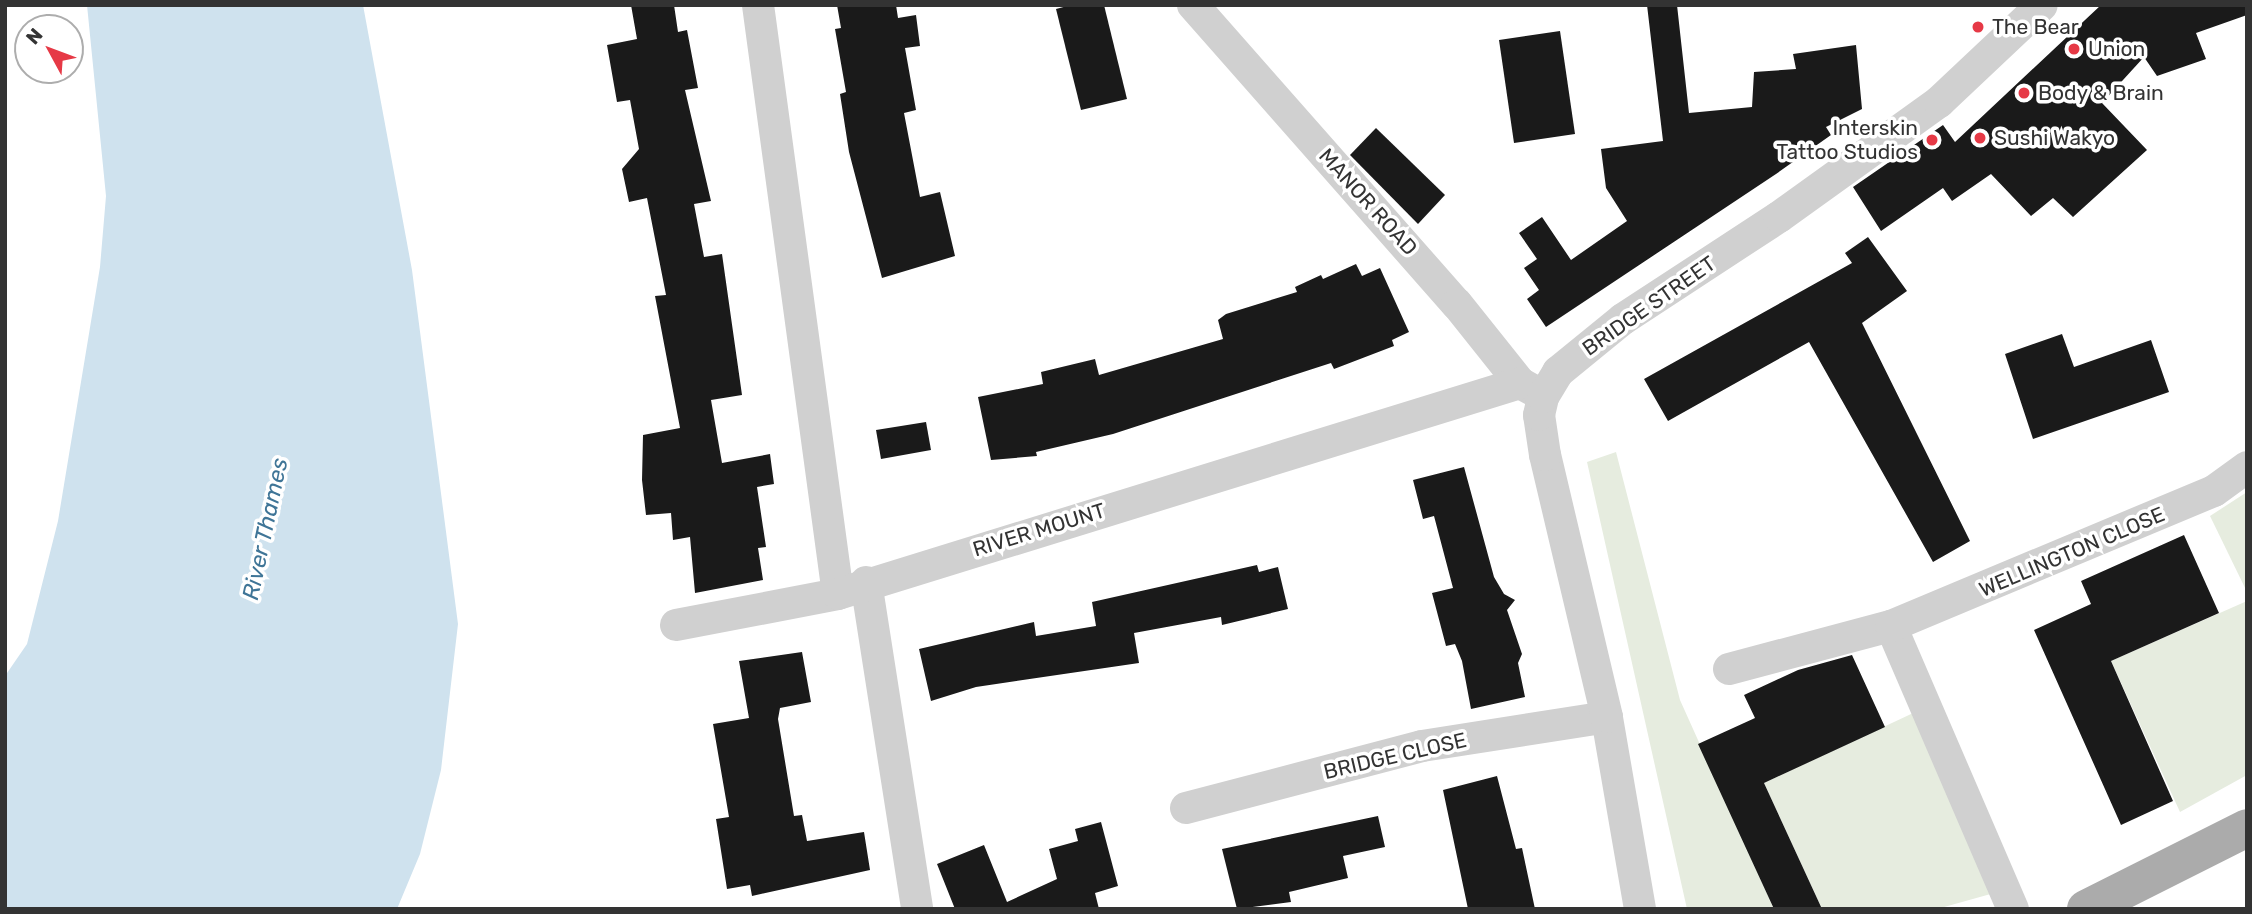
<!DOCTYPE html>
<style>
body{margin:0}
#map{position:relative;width:2252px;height:914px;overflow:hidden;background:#fff;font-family:Rubik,sans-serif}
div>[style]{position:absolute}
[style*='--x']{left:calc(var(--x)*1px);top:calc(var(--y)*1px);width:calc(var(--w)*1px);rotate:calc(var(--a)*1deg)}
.green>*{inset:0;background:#e6ecdf}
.water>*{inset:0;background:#cfe2ee}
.building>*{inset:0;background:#1a1a1a}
.street>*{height:32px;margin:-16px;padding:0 16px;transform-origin:16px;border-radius:16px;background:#d0d0d0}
.primary>*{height:38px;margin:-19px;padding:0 19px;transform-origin:19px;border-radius:19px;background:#ababab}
.dots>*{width:19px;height:19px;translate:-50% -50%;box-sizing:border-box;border:4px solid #fff;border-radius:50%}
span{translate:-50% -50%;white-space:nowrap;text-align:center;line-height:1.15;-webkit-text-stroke:7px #fff;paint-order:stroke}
.poi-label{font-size:21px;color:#333}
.left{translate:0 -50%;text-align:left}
.right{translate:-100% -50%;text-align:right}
.street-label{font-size:21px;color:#333}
.water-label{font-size:23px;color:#3f7597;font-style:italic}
.frame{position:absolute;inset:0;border:7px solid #333;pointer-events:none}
.north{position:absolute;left:14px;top:14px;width:70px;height:70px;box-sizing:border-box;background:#fff;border:2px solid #adadad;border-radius:50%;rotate:311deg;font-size:19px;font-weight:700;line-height:28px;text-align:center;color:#333}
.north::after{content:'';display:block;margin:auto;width:24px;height:32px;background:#e63946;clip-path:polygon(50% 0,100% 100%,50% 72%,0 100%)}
</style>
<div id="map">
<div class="green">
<i style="clip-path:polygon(1616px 452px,1680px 700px,1774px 909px,1687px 909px,1587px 462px)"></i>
<i style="clip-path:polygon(2247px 492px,2247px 592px,2210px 516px)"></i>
<i style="clip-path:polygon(2247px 601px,2247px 775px,2180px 812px,2111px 661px)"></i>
<i style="clip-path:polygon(1926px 707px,2005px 890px,1937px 909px,1822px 909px,1764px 783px)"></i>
</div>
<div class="water">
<i style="clip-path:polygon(87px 5px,363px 5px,412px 270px,458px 624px,441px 770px,420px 854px,397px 909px,5px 909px,5px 676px,27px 644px,58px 521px,100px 267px,106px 196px)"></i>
</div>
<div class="building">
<i style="clip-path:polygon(631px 5px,674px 5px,678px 32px,687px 30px,698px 88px,685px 90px,711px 201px,694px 204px,704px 257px,722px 254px,742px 395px,711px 400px,722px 463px,770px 454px,774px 484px,757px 487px,766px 547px,758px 548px,763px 580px,695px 593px,690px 537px,673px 540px,671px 513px,646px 515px,642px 480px,643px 435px,680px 428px,655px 296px,666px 295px,647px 198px,629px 202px,622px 169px,639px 149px,630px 100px,617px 102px,607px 45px,637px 39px)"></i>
<i style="clip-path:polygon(837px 5px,896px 5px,898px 18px,916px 15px,920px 46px,905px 48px,916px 110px,904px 113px,920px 197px,940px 192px,955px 256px,882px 278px,849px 152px,840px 94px,846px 92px,835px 29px,841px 28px)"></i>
<i style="clip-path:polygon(1071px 5px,1104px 5px,1127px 99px,1081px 110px,1056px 9px)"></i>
<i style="clip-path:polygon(1647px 5px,1677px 5px,1689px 113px,1752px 107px,1754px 72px,1796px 69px,1793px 54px,1856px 45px,1862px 109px,1826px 127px,1831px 135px,1776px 174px,1546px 327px,1527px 299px,1539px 290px,1524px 268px,1537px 259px,1519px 233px,1542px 217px,1571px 260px,1627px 221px,1606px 188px,1601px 149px,1663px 141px)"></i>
<i style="clip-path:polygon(2101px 5px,2247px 5px,2247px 15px,2196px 33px,2206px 59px,2157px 76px,2144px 57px,2102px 103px,2147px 150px,2073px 217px,2053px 198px,2031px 216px,1991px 174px,1952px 201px,1943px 188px,1881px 231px,1853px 187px,1943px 125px,1955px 142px)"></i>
<i style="clip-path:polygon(1560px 31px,1575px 134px,1514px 143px,1499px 40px)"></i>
<i style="clip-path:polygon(1376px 128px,1445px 195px,1418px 224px,1350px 155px)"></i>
<i style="clip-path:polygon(1868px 237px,1907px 291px,1862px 323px,1970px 541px,1933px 562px,1809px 342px,1668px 421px,1644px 379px,1852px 263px,1845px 253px)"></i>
<i style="clip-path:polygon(1356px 264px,1362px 276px,1380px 268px,1409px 332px,1392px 340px,1394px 346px,1334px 369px,1331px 363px,1113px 434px,1036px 452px,1037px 456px,991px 460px,978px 397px,1043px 384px,1041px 372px,1095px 359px,1099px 375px,1223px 339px,1218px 320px,1226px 314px,1297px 292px,1295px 287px,1321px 275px,1323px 279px)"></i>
<i style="clip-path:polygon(2062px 334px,2074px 367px,2151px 340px,2169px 392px,2033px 439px,2005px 354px)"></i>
<i style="clip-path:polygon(926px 422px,931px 450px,881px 459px,876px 430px)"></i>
<i style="clip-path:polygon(1464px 467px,1494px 577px,1504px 594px,1515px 600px,1507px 610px,1522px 654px,1518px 663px,1525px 697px,1471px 709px,1462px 661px,1455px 644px,1446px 646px,1432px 593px,1453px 588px,1434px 516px,1423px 519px,1413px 480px)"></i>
<i style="clip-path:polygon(2184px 535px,2219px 613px,2111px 661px,2173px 801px,2121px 825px,2034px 630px,2091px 604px,2081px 581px)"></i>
<i style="clip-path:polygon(1257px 565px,1259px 572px,1278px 567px,1288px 609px,1222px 625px,1221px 617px,1134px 633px,1139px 663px,976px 687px,931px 701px,919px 649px,1034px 622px,1036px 636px,1096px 626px,1092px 602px)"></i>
<i style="clip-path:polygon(802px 652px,811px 702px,780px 708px,778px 719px,794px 816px,802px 815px,807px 841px,864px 832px,870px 870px,752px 896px,750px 885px,727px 889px,716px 819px,729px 817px,713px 724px,749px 718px,739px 661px)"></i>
<i style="clip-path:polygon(1852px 655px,1885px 727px,1764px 783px,1822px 909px,1774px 909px,1698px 744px,1755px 718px,1744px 695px,1798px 670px)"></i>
<i style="clip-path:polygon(1497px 776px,1516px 849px,1522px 848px,1535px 909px,1468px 909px,1443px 790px)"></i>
<i style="clip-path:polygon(1378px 816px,1385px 847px,1343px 856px,1348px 878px,1289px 892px,1291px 902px,1237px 909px,1222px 849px)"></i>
<i style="clip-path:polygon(1101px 822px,1118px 886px,1095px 893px,1099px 909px,955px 909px,937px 864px,984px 845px,1007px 902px,1057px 879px,1049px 849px,1078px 841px,1075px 829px)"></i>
</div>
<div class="street">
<i style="--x:758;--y:5;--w:594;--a:82.27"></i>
<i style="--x:1193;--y:5;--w:399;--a:48.6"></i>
<i style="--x:1457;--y:304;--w:101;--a:51.4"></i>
<i style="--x:1520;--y:383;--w:18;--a:29"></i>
<i style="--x:866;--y:582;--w:331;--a:81.1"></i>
<i style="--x:676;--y:625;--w:165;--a:-10.8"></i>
<i style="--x:838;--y:594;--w:714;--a:-17.19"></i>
<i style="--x:1891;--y:626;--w:308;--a:66.7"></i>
<i style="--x:1729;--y:669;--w:168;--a:-14.9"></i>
<i style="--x:1891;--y:626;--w:350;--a:-22.7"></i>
<i style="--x:2214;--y:491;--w:41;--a:-36"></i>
<i style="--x:1186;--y:808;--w:244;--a:-14.7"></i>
<i style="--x:1422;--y:746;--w:187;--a:-8.9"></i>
<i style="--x:1640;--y:909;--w:195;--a:-99.8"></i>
<i style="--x:1607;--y:717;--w:269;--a:-103.3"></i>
<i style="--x:1545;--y:455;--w:40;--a:-98.5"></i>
<i style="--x:1539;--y:415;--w:18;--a:-77"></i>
<i style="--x:1543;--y:397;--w:29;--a:-59"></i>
<i style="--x:1558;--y:372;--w:84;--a:-39.2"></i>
<i style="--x:1623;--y:319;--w:186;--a:-33.2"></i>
<i style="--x:1779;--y:217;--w:197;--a:-35.7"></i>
<i style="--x:1939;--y:102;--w:141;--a:-43.3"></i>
</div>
<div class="primary">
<i style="--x:2086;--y:909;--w:180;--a:-26.7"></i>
</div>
<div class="dots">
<i style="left:1978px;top:27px;background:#e63946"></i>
<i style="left:2074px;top:49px;background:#e63946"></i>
<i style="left:2024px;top:93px;background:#e63946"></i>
<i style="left:1980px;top:138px;background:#e63946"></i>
<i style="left:1932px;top:140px;background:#e63946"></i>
</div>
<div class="poi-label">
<span class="left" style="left:1992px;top:27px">The Bear</span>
<span class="left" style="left:2088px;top:49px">Union</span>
<span class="left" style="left:2038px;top:93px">Body &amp; Brain</span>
<span class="right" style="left:1918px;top:140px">Interskin<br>Tattoo Studios</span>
<span class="left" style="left:1994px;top:138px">Sushi Wakyo</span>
</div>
<div class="street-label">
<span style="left:1368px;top:202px;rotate:48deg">MANOR ROAD</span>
<span style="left:1649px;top:306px;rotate:-35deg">BRIDGE STREET</span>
<span style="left:1039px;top:530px;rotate:-17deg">RIVER MOUNT</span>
<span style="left:2072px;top:552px;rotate:-23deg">WELLINGTON CLOSE</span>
<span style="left:1395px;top:756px;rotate:-13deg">BRIDGE CLOSE</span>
</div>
<div class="water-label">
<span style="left:265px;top:529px;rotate:-78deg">River Thames</span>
</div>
<div class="frame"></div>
<div class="north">N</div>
</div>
